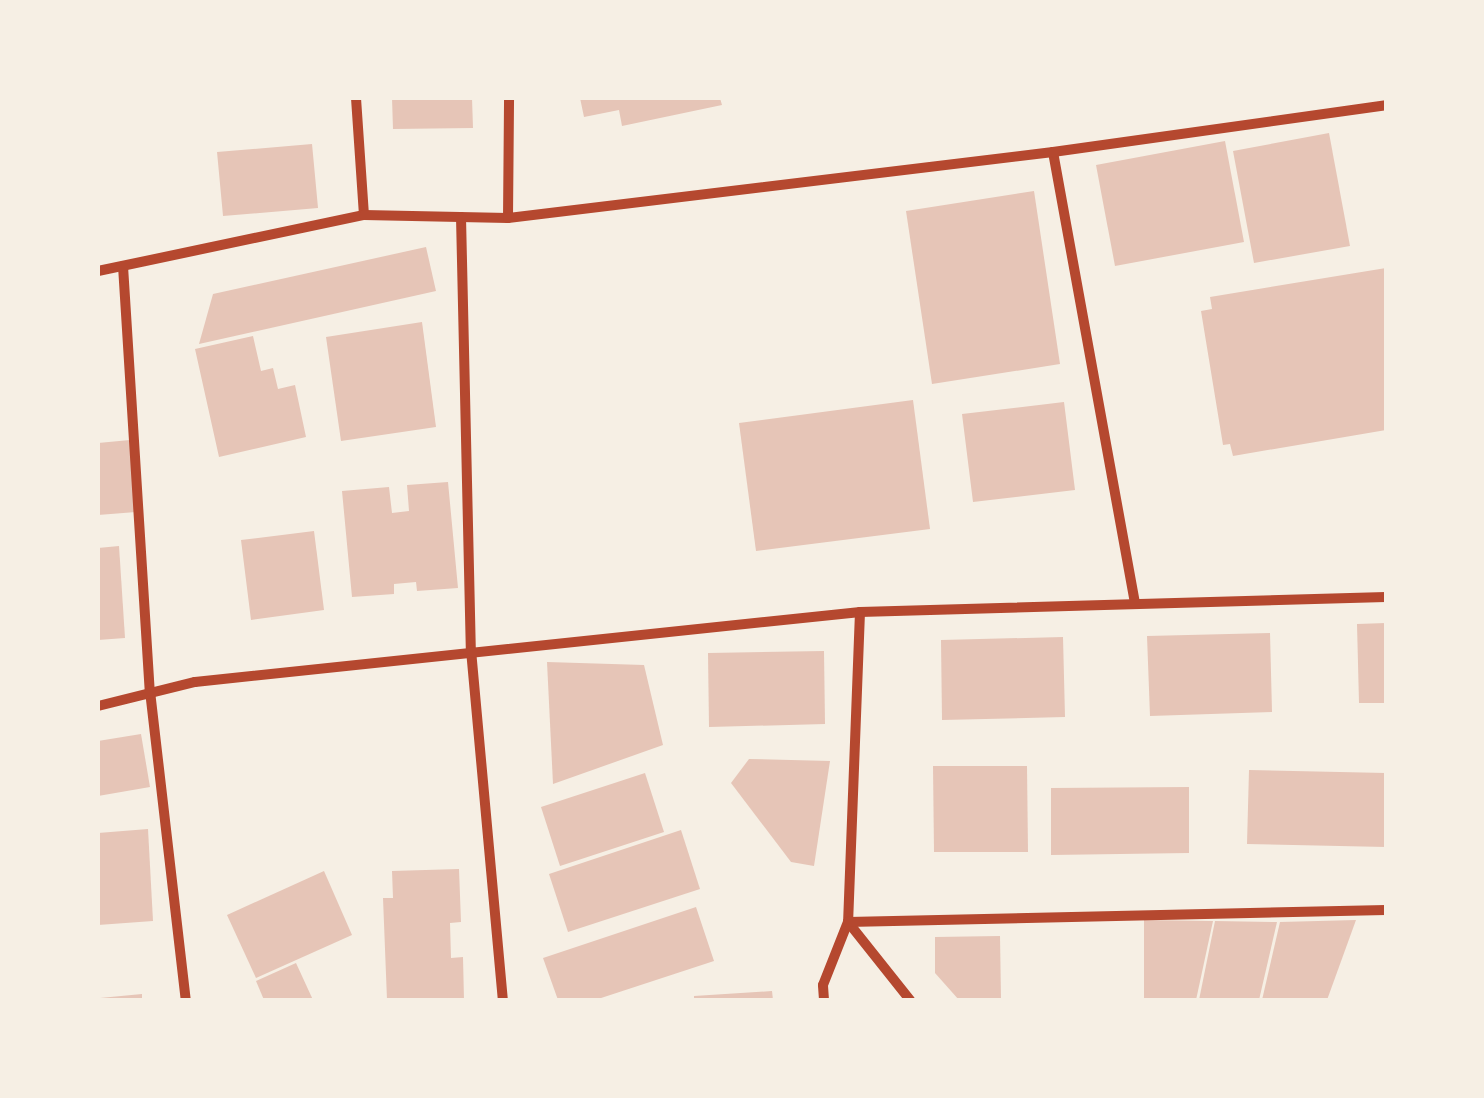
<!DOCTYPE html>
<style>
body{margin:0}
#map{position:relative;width:1484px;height:1098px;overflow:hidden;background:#f6efe4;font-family:"PT Sans Narrow",sans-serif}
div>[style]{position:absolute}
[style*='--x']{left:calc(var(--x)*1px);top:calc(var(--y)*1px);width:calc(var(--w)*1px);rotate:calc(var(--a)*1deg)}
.building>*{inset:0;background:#e6c5b7}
.minor>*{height:10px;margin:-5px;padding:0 5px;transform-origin:5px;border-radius:5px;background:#b5482f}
span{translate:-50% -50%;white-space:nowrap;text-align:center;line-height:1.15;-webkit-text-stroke:9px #f6efe4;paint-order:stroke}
.frame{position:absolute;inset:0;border:100px solid #f6efe4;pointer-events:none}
</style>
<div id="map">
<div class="building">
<i style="clip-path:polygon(392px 98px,472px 98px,473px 128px,393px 129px)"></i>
<i style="clip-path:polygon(580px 98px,720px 98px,722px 105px,622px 126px,619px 110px,584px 117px)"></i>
<i style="clip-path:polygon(1329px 133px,1350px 246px,1254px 263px,1233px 151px)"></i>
<i style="clip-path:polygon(1225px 141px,1244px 242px,1115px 266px,1096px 165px)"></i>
<i style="clip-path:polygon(312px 144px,318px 208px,223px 216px,217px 152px)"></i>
<i style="clip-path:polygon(1034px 191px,1060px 364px,932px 384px,906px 211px)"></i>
<i style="clip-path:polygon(426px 247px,436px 291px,199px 344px,213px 294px)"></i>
<i style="clip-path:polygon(1386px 268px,1386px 430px,1233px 456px,1230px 444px,1223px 445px,1201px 311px,1212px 309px,1210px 297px)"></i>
<i style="clip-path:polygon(422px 322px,436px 427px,341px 441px,326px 337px)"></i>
<i style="clip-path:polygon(253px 336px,261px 371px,273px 368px,278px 389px,295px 385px,306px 437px,219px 457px,195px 349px)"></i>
<i style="clip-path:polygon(913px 400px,930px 529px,756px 551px,739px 423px)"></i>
<i style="clip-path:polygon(1064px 402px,1075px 490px,973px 502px,962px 414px)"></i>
<i style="clip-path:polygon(130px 440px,136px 512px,98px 515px,98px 443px)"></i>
<i style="clip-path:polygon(448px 482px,458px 588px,417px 591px,416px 582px,394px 584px,394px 594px,352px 597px,342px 491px,389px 487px,392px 513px,409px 511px,407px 485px)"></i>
<i style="clip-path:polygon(314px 531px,324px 610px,251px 620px,241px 540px)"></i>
<i style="clip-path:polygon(119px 546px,125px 638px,98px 640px,98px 548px)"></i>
<i style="clip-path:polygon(1386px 623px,1386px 703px,1359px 703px,1357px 624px)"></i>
<i style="clip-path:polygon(1270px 633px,1272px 712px,1150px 716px,1147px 636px)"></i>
<i style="clip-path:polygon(1063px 637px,1065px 717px,942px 720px,941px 640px)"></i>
<i style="clip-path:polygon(824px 651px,825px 724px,709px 727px,708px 653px)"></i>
<i style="clip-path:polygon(547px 662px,644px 665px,663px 745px,553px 784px)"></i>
<i style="clip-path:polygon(141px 734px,150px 787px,98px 796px,98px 741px)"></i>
<i style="clip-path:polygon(749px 759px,830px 761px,814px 866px,791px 862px,731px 783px)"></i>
<i style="clip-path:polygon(933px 766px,1027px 766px,1028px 852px,934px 852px)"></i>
<i style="clip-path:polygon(1249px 770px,1386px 773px,1386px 847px,1247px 844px)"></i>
<i style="clip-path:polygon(645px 773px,664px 832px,560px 866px,541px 807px)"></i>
<i style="clip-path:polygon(1189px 787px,1189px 853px,1051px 855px,1051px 788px)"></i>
<i style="clip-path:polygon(148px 829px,153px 921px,98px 925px,98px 833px)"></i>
<i style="clip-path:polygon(681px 830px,700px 889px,568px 932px,549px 874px)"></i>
<i style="clip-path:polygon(459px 869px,461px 922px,450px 923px,451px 958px,463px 957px,464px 1000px,387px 1000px,383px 898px,393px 898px,392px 871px)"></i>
<i style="clip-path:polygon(324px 871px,352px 935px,256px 978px,227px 915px)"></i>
<i style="clip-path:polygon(696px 907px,714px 961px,595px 1000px,558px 1000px,543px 958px)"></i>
<i style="clip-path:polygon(1144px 920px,1213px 921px,1196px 1000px,1144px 1000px)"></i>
<i style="clip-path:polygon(1356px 920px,1327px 1000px,1262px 1000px,1280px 922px)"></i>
<i style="clip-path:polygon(1215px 921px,1277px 922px,1259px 1000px,1199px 1000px)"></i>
<i style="clip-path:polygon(1000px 936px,1001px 1000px,959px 1000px,935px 973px,935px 937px)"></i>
<i style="clip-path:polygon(296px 963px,313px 1000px,264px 1000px,256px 981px)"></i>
<i style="clip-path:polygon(772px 991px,773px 1000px,694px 1000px,694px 996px)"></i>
<i style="clip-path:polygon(142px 994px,142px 1000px,100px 1000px,100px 998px)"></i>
</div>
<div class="minor">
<i style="--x:356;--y:98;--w:117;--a:86.1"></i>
<i style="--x:1053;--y:152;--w:456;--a:79.7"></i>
<i style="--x:461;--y:217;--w:433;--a:88.7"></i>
<i style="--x:471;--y:650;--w:351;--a:84.8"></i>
<i style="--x:508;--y:218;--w:120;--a:-89.5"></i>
<i style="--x:123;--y:266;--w:426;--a:86.4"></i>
<i style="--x:150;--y:691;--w:311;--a:83.4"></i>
<i style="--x:98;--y:271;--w:272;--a:-11.9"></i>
<i style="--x:364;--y:215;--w:144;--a:1.2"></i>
<i style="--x:508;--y:218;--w:549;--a:-6.9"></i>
<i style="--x:1053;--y:152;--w:336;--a:-8"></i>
<i style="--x:860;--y:612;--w:310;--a:92.2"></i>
<i style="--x:848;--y:922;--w:100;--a:51.5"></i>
<i style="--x:98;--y:706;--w:100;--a:-13.9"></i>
<i style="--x:195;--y:682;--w:669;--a:-6.01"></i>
<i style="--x:860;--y:612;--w:526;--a:-1.63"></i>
<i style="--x:824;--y:1000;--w:15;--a:-94"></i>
<i style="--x:823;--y:985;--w:68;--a:-68.4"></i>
<i style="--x:848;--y:922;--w:538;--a:-1.28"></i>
</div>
<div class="frame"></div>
</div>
